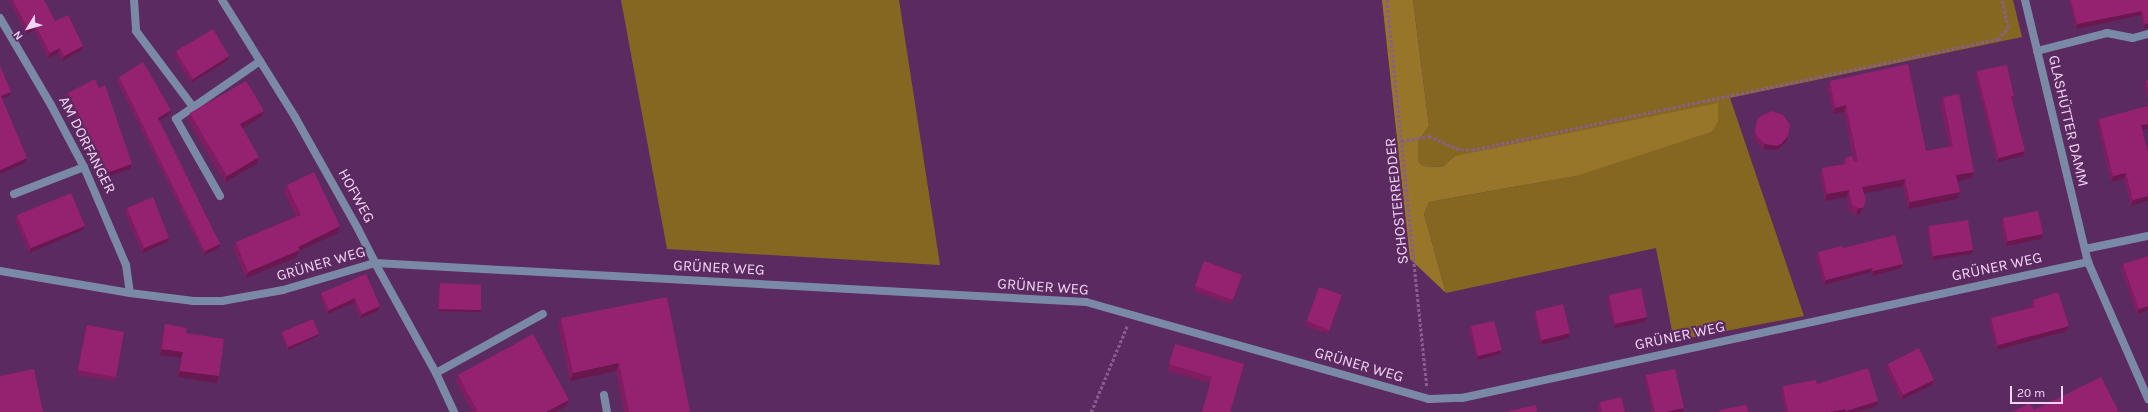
<!DOCTYPE html>
<meta charset="utf-8">
<style>
body{margin:0}
#map{position:relative;width:2148px;height:412px;overflow:hidden;background:#5b2a60;font-family:Karla,sans-serif}
div>[style]{position:absolute}
[style*='--x']{left:calc(var(--x)*1px);top:calc(var(--y)*1px);width:calc(var(--w)*1px);rotate:calc(var(--a)*1deg)}
.green>*{inset:0;background:#866722}
.forest>*{inset:0;background:#977529}
.path>*{height:2.5px;margin-top:-1.25px;transform-origin:0;background:repeating-linear-gradient(90deg,#895e8d 0 3px,transparent 0 5px)}
.service>*{height:8px;margin:-4px;padding:0 4px;transform-origin:4px;border-radius:4px;background:#7a89a6}
.minor>*{height:8px;margin:-4px;padding:0 4px;transform-origin:4px;border-radius:4px;background:#7a89a6}
.tertiary>*{height:8px;margin:-4px;padding:0 4px;transform-origin:4px;border-radius:4px;background:#7a89a6}
.wall>*{inset:0;background:#801d61}
.shaded-wall>*{inset:0;background:#68184f}
.building>*{inset:0;background:#952271}
span{translate:-50% -50%;white-space:nowrap;text-align:center;line-height:1.15;-webkit-text-stroke:4px #5b2a60;paint-order:stroke}
.street-label{font-size:15px;color:#f2d5f5}
.north{position:absolute;left:8px;top:8px;width:40px;height:40px;-webkit-text-stroke:3px #5b2a60;paint-order:stroke;rotate:233deg;font-size:11px;font-weight:700;line-height:16px;text-align:center;color:#f2d5f5}
.north::after{content:'';display:block;margin:auto;width:14px;height:18px;background:#f2d5f5;clip-path:polygon(50% 0,100% 100%,50% 72%,0 100%)}
.scale{position:absolute;left:2010px;top:386px;width:53px;height:18px;box-sizing:border-box;border:2px solid #f2d5f5;border-top:0;padding-left:5px;font-size:12px;line-height:14px;white-space:nowrap;color:#f2d5f5;-webkit-text-stroke:3px #5b2a60;paint-order:stroke}
</style>
<div id="map">
<div class="green">
<i style="clip-path:polygon(621px 0,899px 0,940px 265px,667px 249px)"></i>
<i style="clip-path:polygon(1413px 0,2013px 0,2022px 37px,1730px 98px,1804px 316px,1674px 341px,1656px 248px,1446px 293px,1424px 214px,1429px 202px,1576px 176px,1455px 156px,1442px 167px,1423px 166px,1418px 161px,1418px 141px,1429px 126px)"></i>
</div>
<div class="forest">
<i style="clip-path:polygon(1382px 0,1413px 0,1429px 126px,1418px 141px,1418px 161px,1423px 166px,1442px 167px,1455px 156px,1718px 103px,1718px 122px,1711px 132px,1576px 176px,1429px 202px,1424px 214px,1446px 293px,1410px 259px)"></i>
</div>
<div class="path">
<i style="--x:1387;--y:0;--w:389;--a:84.1"></i>
<i style="--x:1402;--y:141;--w:27;--a:-10"></i>
<i style="--x:1429;--y:136;--w:35;--a:24"></i>
<i style="--x:1461;--y:150;--w:11;--a:0"></i>
<i style="--x:1472;--y:150;--w:538;--a:-11.92"></i>
<i style="--x:1998;--y:39;--w:15;--a:-48"></i>
<i style="--x:2008;--y:28;--w:29;--a:-102"></i>
<i style="--x:1091;--y:412;--w:93;--a:-67.3"></i>
</div>
<div class="service">
<i style="--x:134;--y:0;--w:31;--a:86"></i>
<i style="--x:136;--y:31;--w:95;--a:53.1"></i>
<i style="--x:2037;--y:51;--w:72;--a:-14.4"></i>
<i style="--x:2107;--y:33;--w:26;--a:11"></i>
<i style="--x:2133;--y:38;--w:16;--a:-15"></i>
<i style="--x:14;--y:194;--w:75;--a:-21.1"></i>
<i style="--x:220;--y:196;--w:89;--a:-119.7"></i>
<i style="--x:176;--y:119;--w:102;--a:-34.6"></i>
<i style="--x:436;--y:373;--w:122;--a:-28.9"></i>
<i style="--x:604;--y:395;--w:17;--a:80"></i>
</div>
<div class="minor">
<i style="--x:222;--y:0;--w:138;--a:58"></i>
<i style="--x:295;--y:117;--w:129;--a:60.6"></i>
<i style="--x:358;--y:229;--w:38;--a:63"></i>
<i style="--x:375;--y:263;--w:126;--a:61"></i>
<i style="--x:436;--y:373;--w:43;--a:65.2"></i>
<i style="--x:0;--y:18;--w:101;--a:59.6"></i>
<i style="--x:51;--y:105;--w:70;--a:62"></i>
<i style="--x:84;--y:167;--w:107;--a:66.8"></i>
<i style="--x:126;--y:265;--w:28;--a:82"></i>
<i style="--x:2085;--y:249;--w:64;--a:-11.7"></i>
<i style="--x:0;--y:271;--w:132;--a:9.6"></i>
<i style="--x:130;--y:293;--w:64;--a:7.2"></i>
<i style="--x:193;--y:301;--w:29;--a:0"></i>
<i style="--x:222;--y:301;--w:62;--a:-10.2"></i>
<i style="--x:283;--y:290;--w:96;--a:-16.4"></i>
<i style="--x:375;--y:263;--w:712;--a:3.14"></i>
<i style="--x:1086;--y:302;--w:356;--a:15.8"></i>
<i style="--x:1429;--y:399;--w:33;--a:-2"></i>
<i style="--x:1462;--y:398;--w:641;--a:-12.26"></i>
</div>
<div class="tertiary">
<i style="--x:2025;--y:0;--w:269;--a:76.5"></i>
<i style="--x:2088;--y:262;--w:150;--a:66.3"></i>
</div>
<div class="wall">
<i style="clip-path:polygon(9px 0,44px 0,55px 21px,81px 51px,62px 61px,58px 53px,48px 58px,34px 30px,26px 34px)"></i>
<i style="clip-path:polygon(2069px 0,2148px 0,2148px 28px,2144px 29px,2141px 15px,2076px 29px)"></i>
<i style="clip-path:polygon(176px 51px,227px 61px,191px 83px,174px 56px)"></i>
<i style="clip-path:polygon(1977px 71px,2014px 96px,2012px 100px,2025px 151px,2023px 156px,1997px 162px,1975px 76px)"></i>
<i style="clip-path:polygon(119px 77px,170px 114px,159px 120px,220px 244px,219px 248px,204px 255px,117px 81px)"></i>
<i style="clip-path:polygon(2148px 80px,2148px 101px,2144px 86px,2146px 81px)"></i>
<i style="clip-path:polygon(1830px 81px,1926px 151px,1949px 146px,1940px 104px,1943px 97px,1974px 172px,1972px 178px,1957px 181px,1960px 192px,1957px 199px,1908px 209px,1903px 186px,1864px 193px,1864px 207px,1860px 214px,1856px 215px,1849px 211px,1847px 197px,1825px 201px,1820px 175px,1822px 168px,1842px 164px,1845px 158px,1854px 162px,1844px 112px,1833px 114px,1827px 87px)"></i>
<i style="clip-path:polygon(68px 93px,130px 169px,101px 179px,89px 144px,66px 97px)"></i>
<i style="clip-path:polygon(2148px 106px,2148px 129px,2142px 130px,2148px 153px,2148px 201px,2131px 206px,2124px 179px,2111px 182px,2097px 124px,2099px 119px)"></i>
<i style="clip-path:polygon(190px 113px,261px 117px,243px 128px,257px 164px,225px 182px,188px 120px)"></i>
<i style="clip-path:polygon(1757px 120px,1788px 136px,1787px 141px,1779px 149px,1774px 150px,1763px 149px,1755px 141px,1754px 136px,1756px 125px)"></i>
<i style="clip-path:polygon(287px 185px,338px 233px,299px 251px,297px 257px,246px 278px,233px 248px,236px 242px,296px 216px,284px 192px)"></i>
<i style="clip-path:polygon(127px 208px,169px 238px,168px 242px,142px 253px,125px 212px)"></i>
<i style="clip-path:polygon(17px 215px,85px 226px,83px 230px,29px 253px,15px 220px)"></i>
<i style="clip-path:polygon(2003px 218px,2041px 239px,2006px 246px,2001px 223px)"></i>
<i style="clip-path:polygon(1929px 226px,1971px 254px,1932px 260px,1927px 230px)"></i>
<i style="clip-path:polygon(1843px 248px,1903px 264px,1901px 268px,1872px 276px,1871px 272px,1824px 285px,1816px 257px,1818px 252px)"></i>
<i style="clip-path:polygon(1204px 261px,1242px 275px,1231px 304px,1193px 291px)"></i>
<i style="clip-path:polygon(2123px 264px,2148px 310px,2137px 314px,2121px 269px)"></i>
<i style="clip-path:polygon(366px 274px,380px 306px,378px 311px,360px 319px,354px 303px,327px 314px,320px 297px,321px 293px)"></i>
<i style="clip-path:polygon(440px 283px,481px 310px,480px 312px,438px 311px,439px 286px)"></i>
<i style="clip-path:polygon(1319px 287px,1342px 295px,1328px 334px,1305px 326px)"></i>
<i style="clip-path:polygon(1609px 295px,1645px 322px,1614px 328px,1607px 300px)"></i>
<i style="clip-path:polygon(2033px 300px,2069px 326px,2067px 331px,1997px 350px,1989px 323px,1991px 318px,2032px 307px,2031px 305px)"></i>
<i style="clip-path:polygon(1535px 311px,1570px 333px,1569px 338px,1541px 345px,1534px 316px)"></i>
<i style="clip-path:polygon(561px 318px,690px 412px,624px 412px,616px 371px,570px 381px,558px 326px)"></i>
<i style="clip-path:polygon(165px 324px,186px 333px,217px 383px,178px 377px,181px 358px,159px 355px,163px 331px)"></i>
<i style="clip-path:polygon(87px 325px,116px 377px,114px 381px,77px 375px,85px 330px)"></i>
<i style="clip-path:polygon(1471px 326px,1500px 354px,1477px 360px,1469px 331px)"></i>
<i style="clip-path:polygon(282px 332px,318px 336px,288px 350px,281px 335px)"></i>
<i style="clip-path:polygon(1175px 344px,1244px 364px,1230px 412px,1202px 412px,1210px 383px,1167px 371px)"></i>
<i style="clip-path:polygon(1888px 364px,1934px 380px,1932px 385px,1901px 400px,1886px 368px)"></i>
<i style="clip-path:polygon(458px 375px,569px 400px,566px 406px,556px 412px,472px 412px,456px 381px)"></i>
<i style="clip-path:polygon(1646px 375px,1682px 412px,1652px 412px,1645px 380px)"></i>
<i style="clip-path:polygon(1817px 384px,1877px 406px,1857px 412px,1785px 412px,1781px 391px,1783px 386px)"></i>
<i style="clip-path:polygon(1600px 402px,1625px 412px,1598px 412px,1597px 408px)"></i>
</div>
<div class="shaded-wall">
<i style="clip-path:polygon(2142px 11px,2141px 15px,2076px 29px,2077px 24px)"></i>
<i style="clip-path:polygon(2148px 23px,2148px 28px,2144px 29px,2145px 24px)"></i>
<i style="clip-path:polygon(36px 25px,34px 30px,26px 34px,28px 29px)"></i>
<i style="clip-path:polygon(83px 46px,81px 51px,62px 61px,64px 56px)"></i>
<i style="clip-path:polygon(60px 48px,58px 53px,48px 58px,50px 53px)"></i>
<i style="clip-path:polygon(229px 56px,227px 61px,191px 83px,193px 79px)"></i>
<i style="clip-path:polygon(11px 92px,9px 96px,0 100px,1px 96px)"></i>
<i style="clip-path:polygon(1846px 105px,1844px 112px,1833px 114px,1835px 108px)"></i>
<i style="clip-path:polygon(171px 110px,170px 114px,157px 122px,158px 118px)"></i>
<i style="clip-path:polygon(264px 111px,261px 117px,238px 131px,240px 124px)"></i>
<i style="clip-path:polygon(2148px 124px,2148px 129px,2139px 131px,2141px 125px)"></i>
<i style="clip-path:polygon(1788px 136px,1787px 141px,1779px 149px,1774px 150px,1763px 149px,1765px 144px)"></i>
<i style="clip-path:polygon(2025px 151px,2023px 156px,1997px 162px,1999px 158px)"></i>
<i style="clip-path:polygon(259px 157px,257px 164px,225px 182px,227px 176px)"></i>
<i style="clip-path:polygon(27px 158px,25px 163px,0 174px,0 170px)"></i>
<i style="clip-path:polygon(132px 164px,130px 169px,101px 179px,103px 174px)"></i>
<i style="clip-path:polygon(1974px 172px,1972px 178px,1954px 182px,1956px 175px)"></i>
<i style="clip-path:polygon(2126px 173px,2124px 179px,2111px 182px,2113px 176px)"></i>
<i style="clip-path:polygon(1905px 179px,1903px 186px,1860px 194px,1862px 187px)"></i>
<i style="clip-path:polygon(1849px 190px,1847px 197px,1825px 201px,1827px 194px)"></i>
<i style="clip-path:polygon(1960px 192px,1957px 199px,1908px 209px,1910px 202px)"></i>
<i style="clip-path:polygon(2148px 196px,2148px 201px,2131px 206px,2133px 200px)"></i>
<i style="clip-path:polygon(1866px 200px,1860px 214px,1856px 215px,1859px 208px)"></i>
<i style="clip-path:polygon(85px 226px,83px 230px,29px 253px,31px 248px)"></i>
<i style="clip-path:polygon(340px 226px,338px 233px,299px 251px,297px 257px,246px 278px,248px 272px)"></i>
<i style="clip-path:polygon(2043px 234px,2041px 239px,2006px 246px,2008px 241px)"></i>
<i style="clip-path:polygon(169px 238px,168px 242px,142px 253px,144px 248px)"></i>
<i style="clip-path:polygon(220px 244px,219px 248px,204px 255px,205px 251px)"></i>
<i style="clip-path:polygon(1973px 250px,1971px 254px,1932px 260px,1933px 256px)"></i>
<i style="clip-path:polygon(1903px 264px,1901px 268px,1872px 276px,1873px 271px)"></i>
<i style="clip-path:polygon(1872px 268px,1871px 272px,1824px 285px,1826px 280px)"></i>
<i style="clip-path:polygon(355px 298px,354px 303px,327px 314px,329px 310px)"></i>
<i style="clip-path:polygon(380px 306px,378px 311px,360px 319px,362px 314px)"></i>
<i style="clip-path:polygon(2148px 306px,2148px 310px,2137px 314px,2139px 309px)"></i>
<i style="clip-path:polygon(439px 309px,481px 310px,480px 312px,438px 311px)"></i>
<i style="clip-path:polygon(1647px 317px,1645px 322px,1614px 328px,1615px 324px)"></i>
<i style="clip-path:polygon(2069px 326px,2067px 331px,1997px 350px,1998px 345px)"></i>
<i style="clip-path:polygon(1570px 333px,1569px 338px,1541px 345px,1542px 340px)"></i>
<i style="clip-path:polygon(319px 334px,318px 336px,288px 350px,288px 347px)"></i>
<i style="clip-path:polygon(162px 349px,183px 352px,181px 358px,159px 355px)"></i>
<i style="clip-path:polygon(1502px 350px,1500px 354px,1477px 360px,1478px 356px)"></i>
<i style="clip-path:polygon(619px 363px,616px 371px,570px 381px,573px 373px)"></i>
<i style="clip-path:polygon(180px 371px,219px 376px,217px 383px,178px 377px)"></i>
<i style="clip-path:polygon(1934px 380px,1932px 385px,1901px 400px,1903px 395px)"></i>
<i style="clip-path:polygon(569px 400px,566px 406px,556px 412px,546px 412px)"></i>
<i style="clip-path:polygon(1878px 401px,1877px 406px,1857px 412px,1846px 412px,1846px 411px)"></i>
<i style="clip-path:polygon(1684px 408px,1682px 412px,1665px 412px)"></i>
<i style="clip-path:polygon(1846px 409px,1845px 412px,1829px 412px)"></i>
</div>
<div class="building">
<i style="clip-path:polygon(13px 0,44px 0,55px 21px,68px 15px,83px 46px,64px 56px,60px 48px,50px 53px,36px 25px,28px 29px)"></i>
<i style="clip-path:polygon(2071px 0,2148px 0,2148px 23px,2145px 24px,2142px 11px,2077px 24px)"></i>
<i style="clip-path:polygon(213px 29px,229px 56px,193px 79px,176px 51px)"></i>
<i style="clip-path:polygon(143px 62px,171px 110px,158px 118px,220px 244px,205px 251px,119px 77px)"></i>
<i style="clip-path:polygon(1908px 64px,1926px 151px,1953px 146px,1943px 97px,1959px 94px,1974px 172px,1956px 175px,1960px 192px,1910px 202px,1905px 179px,1862px 187px,1866px 200px,1863px 208px,1859px 208px,1852px 205px,1849px 190px,1827px 194px,1822px 168px,1846px 164px,1845px 158px,1852px 156px,1854px 162px,1858px 161px,1846px 105px,1835px 108px,1830px 81px)"></i>
<i style="clip-path:polygon(2007px 65px,2014px 96px,2011px 96px,2025px 151px,1999px 158px,1977px 71px)"></i>
<i style="clip-path:polygon(0 66px,11px 92px,1px 96px,27px 158px,0 170px)"></i>
<i style="clip-path:polygon(95px 79px,99px 88px,105px 85px,132px 164px,103px 174px,91px 140px,68px 93px)"></i>
<i style="clip-path:polygon(2148px 80px,2148px 88px,2146px 81px)"></i>
<i style="clip-path:polygon(246px 81px,264px 111px,240px 124px,259px 157px,227px 176px,190px 113px)"></i>
<i style="clip-path:polygon(2148px 106px,2148px 124px,2141px 125px,2148px 153px,2148px 196px,2133px 200px,2126px 173px,2113px 176px,2099px 119px)"></i>
<i style="clip-path:polygon(1772px 111px,1783px 115px,1790px 125px,1788px 136px,1781px 144px,1776px 146px,1765px 144px,1757px 136px,1755px 131px,1757px 120px,1761px 116px)"></i>
<i style="clip-path:polygon(314px 172px,340px 226px,298px 247px,300px 250px,248px 272px,236px 242px,301px 215px,287px 185px)"></i>
<i style="clip-path:polygon(71px 193px,85px 226px,31px 248px,17px 215px)"></i>
<i style="clip-path:polygon(153px 197px,169px 238px,144px 248px,127px 208px)"></i>
<i style="clip-path:polygon(2038px 211px,2043px 234px,2008px 241px,2003px 218px)"></i>
<i style="clip-path:polygon(1968px 220px,1973px 250px,1933px 256px,1929px 226px)"></i>
<i style="clip-path:polygon(1895px 235px,1903px 264px,1873px 271px,1872px 268px,1826px 280px,1818px 252px,1842px 246px,1843px 248px)"></i>
<i style="clip-path:polygon(2148px 256px,2148px 306px,2139px 309px,2123px 264px)"></i>
<i style="clip-path:polygon(1204px 261px,1242px 275px,1233px 300px,1195px 286px)"></i>
<i style="clip-path:polygon(366px 274px,380px 306px,362px 314px,355px 298px,329px 310px,321px 293px)"></i>
<i style="clip-path:polygon(440px 283px,481px 285px,481px 310px,439px 309px)"></i>
<i style="clip-path:polygon(1319px 287px,1342px 295px,1329px 330px,1307px 321px)"></i>
<i style="clip-path:polygon(1641px 288px,1647px 317px,1615px 324px,1609px 295px)"></i>
<i style="clip-path:polygon(2058px 292px,2069px 326px,1998px 345px,1991px 318px,2035px 307px,2033px 300px)"></i>
<i style="clip-path:polygon(667px 297px,690px 412px,629px 412px,619px 363px,573px 373px,561px 318px)"></i>
<i style="clip-path:polygon(1563px 304px,1570px 333px,1542px 340px,1535px 311px)"></i>
<i style="clip-path:polygon(313px 319px,319px 334px,288px 347px,282px 332px)"></i>
<i style="clip-path:polygon(1494px 321px,1502px 350px,1478px 356px,1471px 326px)"></i>
<i style="clip-path:polygon(165px 324px,187px 328px,186px 333px,224px 339px,219px 376px,180px 371px,183px 352px,162px 349px)"></i>
<i style="clip-path:polygon(87px 325px,124px 332px,116px 377px,78px 370px)"></i>
<i style="clip-path:polygon(533px 334px,569px 400px,546px 412px,478px 412px,458px 375px)"></i>
<i style="clip-path:polygon(1175px 344px,1244px 364px,1230px 412px,1202px 412px,1212px 377px,1169px 364px)"></i>
<i style="clip-path:polygon(1919px 348px,1934px 380px,1903px 395px,1888px 364px)"></i>
<i style="clip-path:polygon(1868px 368px,1878px 401px,1846px 411px,1846px 409px,1829px 412px,1788px 412px,1783px 386px,1816px 380px,1817px 384px)"></i>
<i style="clip-path:polygon(34px 369px,43px 412px,0 412px,0 376px)"></i>
<i style="clip-path:polygon(1675px 369px,1684px 408px,1665px 412px,1655px 412px,1646px 375px)"></i>
<i style="clip-path:polygon(2101px 377px,2119px 412px,2012px 412px,2030px 403px,2034px 410px)"></i>
<i style="clip-path:polygon(1621px 397px,1625px 412px,1602px 412px,1600px 402px)"></i>
<i style="clip-path:polygon(1536px 405px,1537px 412px,1506px 412px)"></i>
<i style="clip-path:polygon(1747px 405px,1748px 412px,1720px 412px,1719px 410px)"></i>
</div>
<div class="street-label">
<span style="left:2068px;top:121px;rotate:77deg">GLASHÜTTER DAMM</span>
<span style="left:87px;top:145px;rotate:63deg">AM DORFANGER</span>
<span style="left:356px;top:196px;rotate:61deg">HOFWEG</span>
<span style="left:1397px;top:201px;rotate:-96deg">SCHOSTERREDDER</span>
<span style="left:321px;top:264px;rotate:-16deg">GRÜNER WEG</span>
<span style="left:1997px;top:267px;rotate:-12deg">GRÜNER WEG</span>
<span style="left:719px;top:268px;rotate:3deg">GRÜNER WEG</span>
<span style="left:1043px;top:287px;rotate:4deg">GRÜNER WEG</span>
<span style="left:1680px;top:336px;rotate:-12deg">GRÜNER WEG</span>
<span style="left:1359px;top:365px;rotate:16deg">GRÜNER WEG</span>
</div>
<div class="north">N</div>
<div class="scale">20 m</div>
</div>
